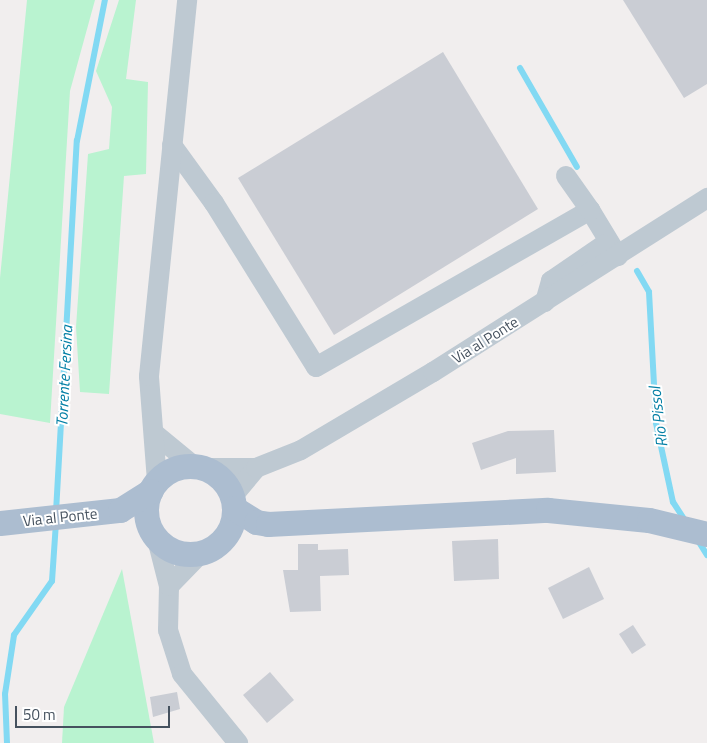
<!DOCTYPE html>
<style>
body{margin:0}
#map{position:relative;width:707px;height:743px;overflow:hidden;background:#f1eeee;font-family:"Titillium Web",sans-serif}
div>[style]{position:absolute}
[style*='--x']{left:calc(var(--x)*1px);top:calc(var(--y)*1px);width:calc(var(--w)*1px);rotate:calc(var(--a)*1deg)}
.green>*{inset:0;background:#b9f3d0}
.stream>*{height:6px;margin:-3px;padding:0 3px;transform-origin:3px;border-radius:3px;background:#82d9f3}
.building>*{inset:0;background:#cacdd4}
.minor>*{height:20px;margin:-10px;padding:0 10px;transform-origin:10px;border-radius:10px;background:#bec9d2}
.major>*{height:25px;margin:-12.5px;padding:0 12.5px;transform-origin:12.5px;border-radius:12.5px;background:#acbdd0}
.major>.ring{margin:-12.5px;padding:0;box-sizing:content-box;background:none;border:25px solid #acbdd0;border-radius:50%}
span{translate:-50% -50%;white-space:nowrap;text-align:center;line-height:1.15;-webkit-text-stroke:4px #fff;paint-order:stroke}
.street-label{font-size:15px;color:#45515e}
.water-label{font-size:16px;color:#037fa5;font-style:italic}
.scale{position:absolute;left:15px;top:706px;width:155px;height:22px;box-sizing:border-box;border:2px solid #45515e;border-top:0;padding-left:6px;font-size:15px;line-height:18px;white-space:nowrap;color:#45515e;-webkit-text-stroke:4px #fff;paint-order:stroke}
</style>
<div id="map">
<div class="green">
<i style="clip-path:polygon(27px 0,95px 0,70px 91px,50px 423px,0 414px,0 278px)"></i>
<i style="clip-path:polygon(119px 0,136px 0,126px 79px,148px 82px,146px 174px,124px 176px,109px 394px,80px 392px,76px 327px,88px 154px,109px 149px,112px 107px,96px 71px)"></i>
<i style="clip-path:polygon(122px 569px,154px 743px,62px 743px,64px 707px)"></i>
</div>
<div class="stream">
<i style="--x:520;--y:68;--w:114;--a:60.1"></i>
<i style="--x:637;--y:271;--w:24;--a:60"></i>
<i style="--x:649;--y:292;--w:131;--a:86.9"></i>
<i style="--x:656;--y:423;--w:81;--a:77.9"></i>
<i style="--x:673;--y:502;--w:24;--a:57"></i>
<i style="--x:56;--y:512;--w:372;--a:-86.8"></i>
<i style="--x:77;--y:141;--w:144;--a:-78.8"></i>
<i style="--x:697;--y:539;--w:19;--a:58"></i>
<i style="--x:7;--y:743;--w:49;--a:-92.3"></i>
<i style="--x:5;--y:694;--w:60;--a:-81.3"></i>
<i style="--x:14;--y:635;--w:66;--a:-54.9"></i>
<i style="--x:52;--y:581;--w:59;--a:-86.1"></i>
</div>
<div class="building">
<i style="clip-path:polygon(623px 0,707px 0,707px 84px,684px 98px)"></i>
<i style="clip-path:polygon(443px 52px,538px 209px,334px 335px,238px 178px)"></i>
<i style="clip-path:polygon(554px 430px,556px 472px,516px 474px,516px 458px,481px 470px,472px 443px,508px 431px)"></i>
<i style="clip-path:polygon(498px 539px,499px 579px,454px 581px,452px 541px)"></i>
<i style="clip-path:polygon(298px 544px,318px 544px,318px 550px,348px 549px,349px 575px,320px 576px,321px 611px,290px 612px,283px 570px,298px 570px)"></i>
<i style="clip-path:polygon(589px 567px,604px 599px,563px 619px,548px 588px)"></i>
<i style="clip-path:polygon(633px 625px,646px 645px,632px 654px,619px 634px)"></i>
<i style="clip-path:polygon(270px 672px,294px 700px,267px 723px,243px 695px)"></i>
<i style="clip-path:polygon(177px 692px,180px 709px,153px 717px,150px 697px)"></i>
</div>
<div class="minor">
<i style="--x:172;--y:145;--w:72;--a:54.1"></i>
<i style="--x:214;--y:203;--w:193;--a:58.1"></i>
<i style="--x:316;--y:367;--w:316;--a:-29.8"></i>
<i style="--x:590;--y:210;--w:54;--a:58.7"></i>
<i style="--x:566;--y:176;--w:42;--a:54.8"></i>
<i style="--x:545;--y:302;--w:22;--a:-74"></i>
<i style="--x:551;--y:281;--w:65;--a:-34.4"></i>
<i style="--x:155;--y:434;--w:52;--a:39.5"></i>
<i style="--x:204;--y:468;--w:52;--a:0"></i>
<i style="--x:157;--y:481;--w:105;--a:-94.4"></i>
<i style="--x:149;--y:376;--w:378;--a:-84.2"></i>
<i style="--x:232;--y:497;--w:38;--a:-50"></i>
<i style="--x:256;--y:468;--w:48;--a:-21.8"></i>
<i style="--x:301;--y:450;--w:153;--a:-30.6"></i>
<i style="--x:433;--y:372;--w:325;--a:-32.4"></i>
<i style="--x:157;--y:539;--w:49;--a:75.7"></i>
<i style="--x:169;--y:586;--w:44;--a:91.3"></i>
<i style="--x:168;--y:630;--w:46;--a:72.3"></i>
<i style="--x:182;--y:674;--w:89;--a:50.9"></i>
<i style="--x:169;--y:586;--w:46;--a:-45.9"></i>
</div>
<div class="major">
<i class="ring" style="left:146px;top:466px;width:63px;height:63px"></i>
<i style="--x:234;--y:508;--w:26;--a:32"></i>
<i style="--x:256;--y:522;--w:12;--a:9"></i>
<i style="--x:268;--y:524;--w:280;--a:-2.9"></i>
<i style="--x:548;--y:510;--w:101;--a:5.7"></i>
<i style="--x:649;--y:520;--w:60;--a:13.6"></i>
<i style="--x:0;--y:523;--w:121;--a:-6.2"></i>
<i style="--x:120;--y:510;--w:36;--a:-32"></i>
</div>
<div class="street-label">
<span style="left:485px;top:340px;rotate:-32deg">Via al Ponte</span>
<span style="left:60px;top:517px;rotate:-6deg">Via al Ponte</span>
</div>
<div class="water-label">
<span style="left:64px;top:376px;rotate:-87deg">Torrente Fersina</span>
<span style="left:658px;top:417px;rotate:-97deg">Rio Pissol</span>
</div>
<div class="scale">50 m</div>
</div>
